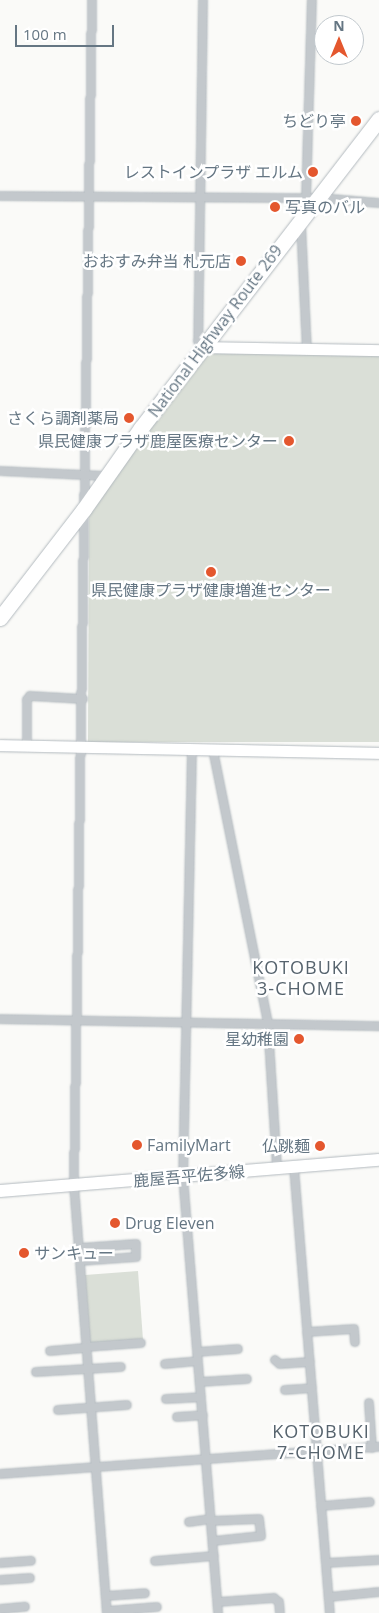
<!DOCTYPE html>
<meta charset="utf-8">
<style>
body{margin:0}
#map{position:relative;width:379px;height:1613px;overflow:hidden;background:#fafaf8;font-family:"Open Sans","Noto Sans JP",sans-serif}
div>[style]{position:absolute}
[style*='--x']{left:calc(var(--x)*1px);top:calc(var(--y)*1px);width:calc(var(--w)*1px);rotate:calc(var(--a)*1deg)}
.green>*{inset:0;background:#dadfd7}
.roads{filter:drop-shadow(0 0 1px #b3babf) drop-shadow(0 0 1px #b3babf)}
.street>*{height:8px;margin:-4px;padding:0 4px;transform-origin:4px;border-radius:4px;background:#c3c8cc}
.secondary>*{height:11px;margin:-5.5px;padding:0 5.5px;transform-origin:5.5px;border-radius:5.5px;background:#fff}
.primary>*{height:12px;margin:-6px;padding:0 6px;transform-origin:6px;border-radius:6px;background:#fff}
.highway>*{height:15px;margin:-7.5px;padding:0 7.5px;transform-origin:7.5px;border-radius:7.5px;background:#fff}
.dots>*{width:14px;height:14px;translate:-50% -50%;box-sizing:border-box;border:2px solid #fff;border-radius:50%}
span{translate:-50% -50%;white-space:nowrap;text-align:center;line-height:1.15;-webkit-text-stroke:5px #fff;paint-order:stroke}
.poi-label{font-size:16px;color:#657683}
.right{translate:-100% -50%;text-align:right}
.left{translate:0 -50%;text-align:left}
.street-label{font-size:16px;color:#657683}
.neighbourhood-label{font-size:18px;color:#57646e;letter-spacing:1px}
.north{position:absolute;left:314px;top:15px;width:50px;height:50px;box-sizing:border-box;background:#fff;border:1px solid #c1c8cd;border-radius:50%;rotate:0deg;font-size:14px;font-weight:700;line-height:20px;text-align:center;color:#657683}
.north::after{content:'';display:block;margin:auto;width:18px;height:22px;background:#e4572e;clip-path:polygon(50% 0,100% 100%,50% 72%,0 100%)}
.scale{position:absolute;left:15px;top:25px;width:99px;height:22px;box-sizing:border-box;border:2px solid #657683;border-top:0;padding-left:6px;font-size:15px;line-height:18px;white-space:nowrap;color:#657683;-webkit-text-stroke:4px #fff;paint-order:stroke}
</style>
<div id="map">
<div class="green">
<i style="clip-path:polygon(205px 351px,379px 354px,379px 742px,88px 742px,89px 510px)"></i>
<i style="clip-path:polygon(138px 1271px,143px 1340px,90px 1344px,85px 1275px)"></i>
</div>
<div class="roads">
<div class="street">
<i style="--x:92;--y:0;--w:1185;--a:90.87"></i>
<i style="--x:74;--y:1185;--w:429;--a:85.6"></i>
<i style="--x:203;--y:0;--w:341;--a:90.8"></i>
<i style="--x:198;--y:341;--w:8;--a:50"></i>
<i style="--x:0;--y:196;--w:320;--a:0.4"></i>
<i style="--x:320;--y:198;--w:59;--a:4.8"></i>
<i style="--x:306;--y:199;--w:199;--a:-88.3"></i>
<i style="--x:301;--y:224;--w:127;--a:87.3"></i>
<i style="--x:0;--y:471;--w:106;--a:2.7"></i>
<i style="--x:27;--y:745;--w:45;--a:-90"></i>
<i style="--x:27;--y:700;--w:5;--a:-53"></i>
<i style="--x:30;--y:696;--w:53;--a:3.2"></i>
<i style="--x:192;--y:750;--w:426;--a:91.2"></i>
<i style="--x:183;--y:1176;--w:438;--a:85.4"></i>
<i style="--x:213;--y:750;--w:279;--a:78.6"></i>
<i style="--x:268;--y:1024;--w:145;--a:86.4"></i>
<i style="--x:0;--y:1019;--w:379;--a:1.1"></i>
<i style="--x:294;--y:1167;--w:447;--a:85.4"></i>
<i style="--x:79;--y:1248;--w:57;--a:-4"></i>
<i style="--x:136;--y:1244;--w:13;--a:90"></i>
<i style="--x:136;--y:1257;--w:56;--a:175.9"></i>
<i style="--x:307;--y:1332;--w:47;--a:-3.7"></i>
<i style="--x:354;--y:1329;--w:13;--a:86"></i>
<i style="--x:86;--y:1347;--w:55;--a:-4.2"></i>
<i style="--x:50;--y:1351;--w:37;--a:-5"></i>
<i style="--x:197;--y:1352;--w:41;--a:-4.2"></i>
<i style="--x:275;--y:1360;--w:6;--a:39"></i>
<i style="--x:280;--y:1364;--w:30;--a:-4"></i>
<i style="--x:165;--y:1364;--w:33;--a:-5"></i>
<i style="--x:36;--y:1372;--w:85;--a:-3.4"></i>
<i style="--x:200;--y:1382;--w:47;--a:-3.7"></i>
<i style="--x:285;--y:1390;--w:27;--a:-4"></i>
<i style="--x:166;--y:1399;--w:35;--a:-3"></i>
<i style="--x:369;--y:1403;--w:45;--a:86.2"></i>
<i style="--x:58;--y:1410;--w:69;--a:-4.1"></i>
<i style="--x:177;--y:1417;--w:26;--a:-4"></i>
<i style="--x:0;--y:1474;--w:380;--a:-4.1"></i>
<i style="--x:321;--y:1506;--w:49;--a:-4.7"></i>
<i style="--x:211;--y:1521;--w:48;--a:-2.4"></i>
<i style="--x:259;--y:1519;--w:17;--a:83"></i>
<i style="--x:261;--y:1536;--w:48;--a:174.1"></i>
<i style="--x:189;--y:1522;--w:22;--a:-8"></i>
<i style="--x:155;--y:1561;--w:59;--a:-4.8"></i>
<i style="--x:0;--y:1563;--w:31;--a:-4"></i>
<i style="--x:326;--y:1563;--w:53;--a:-3.2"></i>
<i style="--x:0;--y:1580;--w:30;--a:-4"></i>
<i style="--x:106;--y:1596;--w:39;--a:-4"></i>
<i style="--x:329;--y:1597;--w:50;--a:-5.7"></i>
<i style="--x:218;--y:1602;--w:56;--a:-4.1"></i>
<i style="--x:274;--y:1598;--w:6;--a:39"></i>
<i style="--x:279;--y:1602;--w:11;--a:85"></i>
<i style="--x:0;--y:1609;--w:25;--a:-5"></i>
<i style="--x:107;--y:1611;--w:50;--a:-4.6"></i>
</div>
<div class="secondary">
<i style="--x:203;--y:347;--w:176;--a:1"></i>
<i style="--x:0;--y:745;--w:379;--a:1.2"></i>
</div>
<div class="primary">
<i style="--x:0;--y:1191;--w:380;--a:-4.7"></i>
</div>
<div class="highway">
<i style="--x:0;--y:618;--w:138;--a:-52.4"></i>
<i style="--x:84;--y:509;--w:99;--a:-54.9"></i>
<i style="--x:141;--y:428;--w:390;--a:-52.4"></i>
</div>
</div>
<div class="dots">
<i style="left:356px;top:121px;background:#e4572e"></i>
<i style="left:313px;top:172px;background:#e4572e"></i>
<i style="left:275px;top:207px;background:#e4572e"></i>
<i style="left:241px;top:261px;background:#e4572e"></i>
<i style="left:129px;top:418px;background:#e4572e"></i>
<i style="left:289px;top:441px;background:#e4572e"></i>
<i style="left:211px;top:572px;background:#e4572e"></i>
<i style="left:299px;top:1039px;background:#e4572e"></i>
<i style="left:137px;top:1145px;background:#e4572e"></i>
<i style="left:320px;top:1146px;background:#e4572e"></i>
<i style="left:115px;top:1223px;background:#e4572e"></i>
<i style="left:24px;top:1253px;background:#e4572e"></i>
</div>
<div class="poi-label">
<span class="right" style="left:346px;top:121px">ちどり亭</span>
<span class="right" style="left:303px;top:172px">レストインプラザ エルム</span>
<span class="left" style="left:285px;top:207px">写真のバル</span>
<span class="right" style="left:231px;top:261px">おおすみ弁当 札元店</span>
<span class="right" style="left:119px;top:418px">さくら調剤薬局</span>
<span class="right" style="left:278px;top:441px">県民健康プラザ鹿屋医療センター</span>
<span style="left:211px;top:590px">県民健康プラザ健康増進センター</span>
<span class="right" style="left:289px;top:1039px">星幼稚園</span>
<span class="left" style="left:147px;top:1145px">FamilyMart</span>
<span class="right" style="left:310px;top:1146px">仏跳麺</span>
<span class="left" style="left:125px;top:1223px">Drug Eleven</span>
<span class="left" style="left:34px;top:1253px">サンキュー</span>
</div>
<div class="street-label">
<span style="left:215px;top:331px;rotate:-53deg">National Highway Route 269</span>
<span style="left:189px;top:1176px;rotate:-5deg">鹿屋吾平佐多線</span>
</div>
<div class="neighbourhood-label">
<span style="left:301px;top:978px">KOTOBUKI<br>3-CHOME</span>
<span style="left:321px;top:1442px">KOTOBUKI<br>7-CHOME</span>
</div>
<div class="north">N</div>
<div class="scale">100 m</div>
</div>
